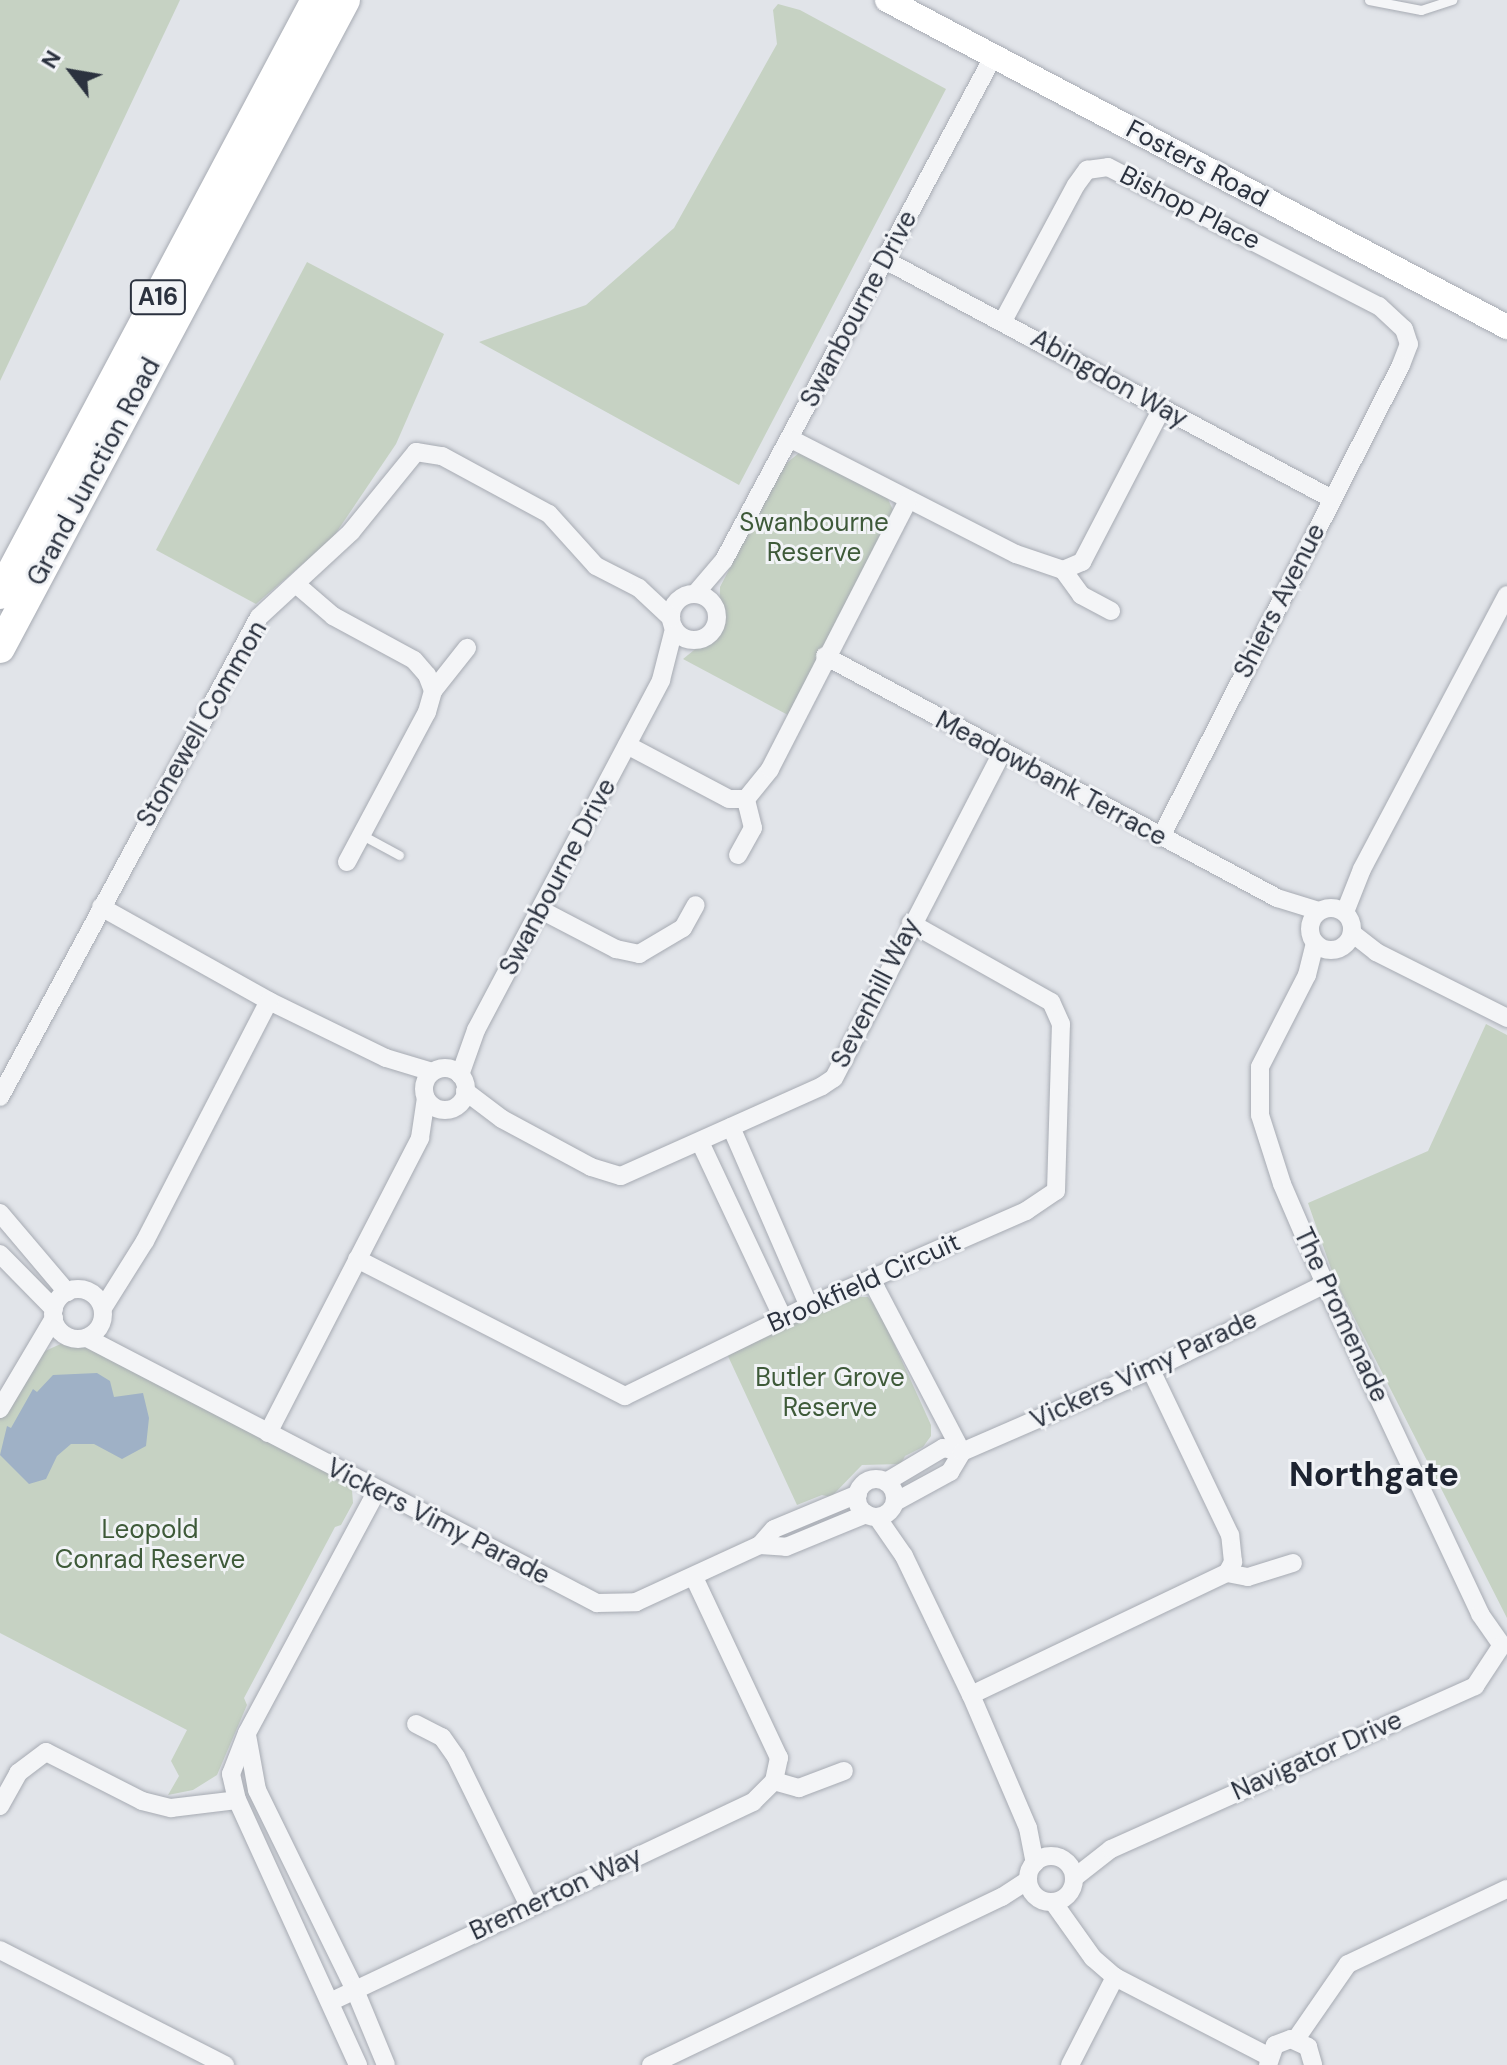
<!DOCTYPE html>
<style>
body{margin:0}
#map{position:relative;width:1507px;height:2065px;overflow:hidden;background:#e1e4e9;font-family:"DM Sans",sans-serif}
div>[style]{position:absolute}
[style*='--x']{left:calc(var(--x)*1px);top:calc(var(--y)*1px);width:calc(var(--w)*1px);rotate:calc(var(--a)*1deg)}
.green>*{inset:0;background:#c6d2c3}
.water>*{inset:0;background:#9fb1c6}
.roads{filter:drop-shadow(0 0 2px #a7abb3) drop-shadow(0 0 2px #a7abb3)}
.service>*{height:9px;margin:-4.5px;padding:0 4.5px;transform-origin:4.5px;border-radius:4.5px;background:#f4f5f7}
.minor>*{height:18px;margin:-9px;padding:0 9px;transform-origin:9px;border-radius:9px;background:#f4f5f7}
.minor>.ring{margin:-9px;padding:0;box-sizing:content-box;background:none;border:18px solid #f4f5f7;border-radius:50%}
.secondary>*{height:24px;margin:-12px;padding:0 12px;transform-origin:12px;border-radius:12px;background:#fff}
.trunk>*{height:30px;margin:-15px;padding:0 15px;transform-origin:15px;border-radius:15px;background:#fff}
span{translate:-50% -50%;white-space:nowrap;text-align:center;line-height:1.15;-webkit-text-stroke:6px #f1f3f6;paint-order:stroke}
.shield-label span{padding:2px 6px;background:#f1f3f6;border:2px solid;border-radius:6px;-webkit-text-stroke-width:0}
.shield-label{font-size:24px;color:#2b323f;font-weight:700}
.street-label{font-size:26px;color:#2b323f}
.park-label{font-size:26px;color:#3e5a39}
.district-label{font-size:34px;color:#1d2330;font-weight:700}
.north{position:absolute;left:32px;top:32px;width:80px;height:80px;-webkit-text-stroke:6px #f1f3f6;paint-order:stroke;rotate:301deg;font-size:22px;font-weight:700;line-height:32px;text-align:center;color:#2b323f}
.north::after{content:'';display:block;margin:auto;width:28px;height:36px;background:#2b323f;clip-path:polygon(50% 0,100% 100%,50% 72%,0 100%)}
</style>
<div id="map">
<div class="green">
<i style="clip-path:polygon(0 0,180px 0,0 381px)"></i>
<i style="clip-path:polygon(778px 4px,800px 10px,946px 89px,739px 485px,479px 342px,586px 305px,674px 228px,777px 44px,773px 10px)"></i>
<i style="clip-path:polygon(307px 262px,444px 334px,396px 444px,332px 539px,256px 604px,156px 550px)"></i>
<i style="clip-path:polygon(799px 453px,887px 497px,894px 512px,788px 715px,683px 659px,719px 630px,720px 587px,783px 466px)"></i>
<i style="clip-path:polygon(1486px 1024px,1507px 1035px,1507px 1618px,1335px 1280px,1308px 1203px,1428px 1151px)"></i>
<i style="clip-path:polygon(851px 1297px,868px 1297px,877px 1306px,931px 1425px,931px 1436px,923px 1447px,905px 1456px,901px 1464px,862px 1465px,831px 1497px,822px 1495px,797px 1505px,727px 1354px)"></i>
<i style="clip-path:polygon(67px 1341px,86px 1343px,345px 1481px,352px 1490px,353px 1503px,341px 1525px,335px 1527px,244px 1698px,247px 1705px,217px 1775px,193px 1790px,168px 1795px,179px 1776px,171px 1761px,187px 1730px,0 1633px,0 1416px,43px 1352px)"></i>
</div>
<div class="water">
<i style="clip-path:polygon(97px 1373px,110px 1381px,114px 1397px,143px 1393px,149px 1418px,146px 1446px,122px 1459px,94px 1444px,71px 1444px,57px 1456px,46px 1479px,29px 1484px,0 1455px,7px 1426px,11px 1428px,33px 1389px,37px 1392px,53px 1375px)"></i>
</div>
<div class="roads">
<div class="service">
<i style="--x:1369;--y:0;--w:53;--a:10.9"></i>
<i style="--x:1421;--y:10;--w:33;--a:-18"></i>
<i style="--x:362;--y:835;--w:42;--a:28.4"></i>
</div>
<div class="minor">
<i style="--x:885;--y:260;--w:507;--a:28.13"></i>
<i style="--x:1003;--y:321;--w:154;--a:-61.8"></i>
<i style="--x:1076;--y:185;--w:19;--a:-54"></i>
<i style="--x:1087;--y:170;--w:21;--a:-8"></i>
<i style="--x:1108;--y:167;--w:305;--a:27.2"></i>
<i style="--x:1379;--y:306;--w:34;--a:43"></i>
<i style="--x:1404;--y:329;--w:16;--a:72"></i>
<i style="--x:1409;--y:344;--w:22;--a:111"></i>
<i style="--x:1401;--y:365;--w:530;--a:116.95"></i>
<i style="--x:791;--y:439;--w:253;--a:27.1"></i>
<i style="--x:1016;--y:554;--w:50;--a:18.8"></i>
<i style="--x:1063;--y:570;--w:21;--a:-23"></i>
<i style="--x:1082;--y:562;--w:174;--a:-62.5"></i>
<i style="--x:1063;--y:570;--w:31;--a:54"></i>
<i style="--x:1081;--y:595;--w:34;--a:28"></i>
<i style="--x:297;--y:585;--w:48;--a:40.7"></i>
<i style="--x:333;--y:616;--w:92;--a:28.5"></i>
<i style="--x:414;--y:660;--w:20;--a:49"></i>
<i style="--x:427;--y:675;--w:17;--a:69"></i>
<i style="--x:433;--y:691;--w:22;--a:106"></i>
<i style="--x:427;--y:712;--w:170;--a:118.1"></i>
<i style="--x:695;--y:594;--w:45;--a:-49.5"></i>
<i style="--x:724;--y:560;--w:570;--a:-61.86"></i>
<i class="ring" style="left:671px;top:594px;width:28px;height:28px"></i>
<i style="--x:825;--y:656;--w:513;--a:28.16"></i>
<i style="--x:1277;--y:898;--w:44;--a:17.2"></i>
<i style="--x:433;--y:691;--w:55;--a:-51.7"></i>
<i style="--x:627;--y:745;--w:115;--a:27.9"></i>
<i style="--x:729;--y:799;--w:17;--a:0"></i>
<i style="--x:746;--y:799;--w:38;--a:-51"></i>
<i style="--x:770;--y:769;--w:301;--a:-62.8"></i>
<i style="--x:738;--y:855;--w:31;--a:-61"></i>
<i style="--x:753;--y:828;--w:30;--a:-104"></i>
<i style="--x:101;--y:907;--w:193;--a:29.2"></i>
<i style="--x:269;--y:1001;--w:130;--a:26"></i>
<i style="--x:386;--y:1058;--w:48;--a:16.9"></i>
<i class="ring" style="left:1310px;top:908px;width:24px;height:24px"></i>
<i style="--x:541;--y:910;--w:85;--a:27.5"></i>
<i style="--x:616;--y:949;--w:24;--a:12"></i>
<i style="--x:639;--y:954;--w:51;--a:-30.6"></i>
<i style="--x:683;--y:928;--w:26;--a:-61"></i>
<i style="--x:1345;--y:912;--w:46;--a:-68.4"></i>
<i style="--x:1362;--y:869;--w:310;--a:-62.1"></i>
<i style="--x:1352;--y:933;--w:31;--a:38"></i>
<i style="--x:1376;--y:952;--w:147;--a:26.7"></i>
<i style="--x:1315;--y:943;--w:33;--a:104"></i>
<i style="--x:1307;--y:975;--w:103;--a:117.1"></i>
<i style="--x:1260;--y:1067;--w:48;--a:90"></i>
<i style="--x:1260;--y:1115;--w:72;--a:72.3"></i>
<i style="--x:1282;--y:1184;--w:109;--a:66.7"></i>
<i style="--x:1325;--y:1284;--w:365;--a:64.8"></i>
<i style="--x:1480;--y:1614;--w:38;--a:55"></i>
<i class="ring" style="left:424px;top:1068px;width:24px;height:24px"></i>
<i style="--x:460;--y:1075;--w:48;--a:-70.4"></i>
<i style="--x:476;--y:1030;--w:396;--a:-62.1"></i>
<i style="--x:661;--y:680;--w:53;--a:-75.7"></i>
<i style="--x:465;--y:1091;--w:46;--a:37.1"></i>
<i style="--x:502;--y:1119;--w:101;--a:28.3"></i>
<i style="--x:591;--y:1167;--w:31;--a:17"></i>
<i style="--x:621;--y:1176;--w:220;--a:-24.1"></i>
<i style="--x:822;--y:1086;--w:14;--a:-34"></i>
<i style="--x:834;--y:1078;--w:364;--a:-62.7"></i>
<i style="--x:0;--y:1097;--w:545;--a:-61.65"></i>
<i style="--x:259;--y:617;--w:125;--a:-42.7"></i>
<i style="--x:351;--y:532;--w:103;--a:-50.9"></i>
<i style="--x:416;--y:452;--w:26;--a:9"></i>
<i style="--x:442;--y:456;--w:122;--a:28.5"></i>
<i style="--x:549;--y:514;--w:70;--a:47.9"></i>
<i style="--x:596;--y:566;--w:48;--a:27.1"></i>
<i style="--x:639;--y:588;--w:44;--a:43.2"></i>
<i style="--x:731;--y:1127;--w:195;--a:66.5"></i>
<i style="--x:700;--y:1142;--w:195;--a:64.8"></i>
<i style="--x:0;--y:1213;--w:104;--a:49.7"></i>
<i style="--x:0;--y:1254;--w:77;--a:45.5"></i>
<i style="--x:357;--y:1259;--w:301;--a:27.1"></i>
<i style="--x:625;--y:1396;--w:205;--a:-26.1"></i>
<i style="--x:809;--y:1306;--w:237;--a:-23.6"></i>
<i style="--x:1026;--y:1211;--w:36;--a:-34"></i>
<i style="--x:1056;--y:1191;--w:167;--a:-88.3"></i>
<i style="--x:1061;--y:1024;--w:24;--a:-114"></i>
<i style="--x:1051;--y:1002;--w:161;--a:-150.6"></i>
<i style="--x:871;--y:1279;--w:195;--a:62.3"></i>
<i class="ring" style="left:53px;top:1289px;width:32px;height:32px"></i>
<i style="--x:103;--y:1308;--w:79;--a:-57.9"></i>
<i style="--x:145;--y:1241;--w:270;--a:-62.7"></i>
<i style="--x:87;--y:1338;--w:575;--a:27.46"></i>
<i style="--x:597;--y:1603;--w:39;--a:-1"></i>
<i style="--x:636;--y:1602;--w:136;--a:-24.7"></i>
<i style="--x:760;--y:1545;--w:21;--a:-49"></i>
<i style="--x:774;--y:1529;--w:91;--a:-22.6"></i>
<i style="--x:0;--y:1409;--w:106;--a:-59.3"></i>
<i style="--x:268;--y:1433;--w:332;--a:-62.7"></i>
<i style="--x:420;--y:1138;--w:40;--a:-81.5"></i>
<i class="ring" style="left:857px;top:1479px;width:20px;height:20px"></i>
<i style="--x:886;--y:1482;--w:66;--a:-30.8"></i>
<i style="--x:943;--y:1448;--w:19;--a:12"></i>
<i style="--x:895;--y:1502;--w:63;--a:-28.6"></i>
<i style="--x:950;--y:1472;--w:23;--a:-59"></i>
<i style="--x:962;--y:1452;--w:206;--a:-23.5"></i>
<i style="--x:1151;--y:1370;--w:194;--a:-26.3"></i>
<i style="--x:877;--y:1517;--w:47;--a:55.3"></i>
<i style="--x:904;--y:1556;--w:154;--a:64.3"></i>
<i style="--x:971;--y:1695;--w:145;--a:66.8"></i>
<i style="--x:1028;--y:1828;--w:36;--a:79"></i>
<i style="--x:760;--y:1545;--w:26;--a:4"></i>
<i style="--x:786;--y:1547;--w:87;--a:-22.4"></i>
<i style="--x:1227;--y:1573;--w:21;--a:11"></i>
<i style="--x:1248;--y:1577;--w:47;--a:-17.3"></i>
<i style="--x:971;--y:1695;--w:284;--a:-25.5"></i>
<i style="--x:1227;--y:1573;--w:13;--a:-61"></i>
<i style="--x:1233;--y:1562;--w:27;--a:-96"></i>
<i style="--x:1230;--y:1535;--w:183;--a:-115.6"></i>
<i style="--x:416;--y:1724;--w:29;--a:27"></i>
<i style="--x:442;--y:1737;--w:24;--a:55"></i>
<i style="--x:456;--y:1757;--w:166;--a:63.9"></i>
<i style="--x:247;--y:1735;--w:56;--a:79.7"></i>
<i style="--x:257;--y:1790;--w:223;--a:63.9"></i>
<i style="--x:355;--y:1990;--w:81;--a:67.5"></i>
<i style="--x:774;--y:1781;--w:26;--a:16"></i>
<i style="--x:799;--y:1788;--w:48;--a:-20.7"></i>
<i style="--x:0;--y:1806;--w:38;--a:-61"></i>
<i style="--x:18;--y:1773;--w:35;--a:-37"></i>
<i style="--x:46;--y:1752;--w:108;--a:27"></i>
<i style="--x:142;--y:1801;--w:30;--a:14"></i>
<i style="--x:171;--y:1808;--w:66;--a:-6.9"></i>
<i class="ring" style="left:1028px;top:1856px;width:28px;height:28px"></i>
<i style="--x:1074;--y:1878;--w:47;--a:-38.1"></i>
<i style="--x:1111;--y:1849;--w:399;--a:-24.1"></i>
<i style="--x:1475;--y:1686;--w:49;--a:-56.6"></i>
<i style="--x:1053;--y:1902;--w:69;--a:54.5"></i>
<i style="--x:1093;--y:1958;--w:29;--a:41"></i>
<i style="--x:1115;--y:1977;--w:172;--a:27.3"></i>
<i style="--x:0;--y:1950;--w:253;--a:27.1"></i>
<i style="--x:332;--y:2001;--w:466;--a:-25.3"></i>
<i style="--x:753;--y:1802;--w:30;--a:-45"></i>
<i style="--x:774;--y:1781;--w:24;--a:-78"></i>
<i style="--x:779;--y:1758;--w:200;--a:-115.2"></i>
<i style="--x:1296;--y:2039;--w:91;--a:-55.3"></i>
<i style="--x:1348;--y:1964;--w:176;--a:-25.3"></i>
<i style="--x:358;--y:2065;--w:291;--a:-114.5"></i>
<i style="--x:237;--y:1800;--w:27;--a:-103"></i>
<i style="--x:231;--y:1774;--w:44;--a:-68.7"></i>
<i style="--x:247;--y:1733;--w:273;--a:-61.8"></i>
<i style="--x:651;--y:2065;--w:389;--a:-25.6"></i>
<i style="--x:1002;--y:1897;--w:31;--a:-33"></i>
<i style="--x:1070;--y:2065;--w:99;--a:-62.9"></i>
<i style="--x:1268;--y:2065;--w:21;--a:-71"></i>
<i style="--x:1275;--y:2045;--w:17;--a:-21"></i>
<i style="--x:1291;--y:2039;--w:19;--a:25"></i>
<i style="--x:1308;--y:2047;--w:19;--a:74"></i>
</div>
<div class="secondary">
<i style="--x:887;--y:0;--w:701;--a:27.81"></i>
</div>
<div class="trunk">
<i style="--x:0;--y:594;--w:673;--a:-61.99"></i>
<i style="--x:0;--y:648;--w:734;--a:-61.97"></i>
</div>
</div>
<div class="shield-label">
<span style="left:158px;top:297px">A16</span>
</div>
<div class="street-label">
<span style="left:1197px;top:164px;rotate:28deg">Fosters Road</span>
<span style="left:1190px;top:208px;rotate:27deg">Bishop Place</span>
<span style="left:859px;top:309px;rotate:-62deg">Swanbourne Drive</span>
<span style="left:1109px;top:379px;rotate:29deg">Abingdon Way</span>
<span style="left:94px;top:472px;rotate:-62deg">Grand Junction Road</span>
<span style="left:1280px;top:601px;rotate:-63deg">Shiers Avenue</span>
<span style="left:202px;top:724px;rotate:-60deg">Stonewell Common</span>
<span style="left:1051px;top:779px;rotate:28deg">Meadowbank Terrace</span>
<span style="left:558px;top:877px;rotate:-62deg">Swanbourne Drive</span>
<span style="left:876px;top:993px;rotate:-63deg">Sevenhill Way</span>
<span style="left:864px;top:1283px;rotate:-24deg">Brookfield Circuit</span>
<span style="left:1341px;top:1315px;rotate:65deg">The Promenade</span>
<span style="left:1144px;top:1370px;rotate:-25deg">Vickers Vimy Parade</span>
<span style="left:438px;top:1522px;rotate:27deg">Vickers Vimy Parade</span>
<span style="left:1317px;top:1756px;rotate:-24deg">Navigator Drive</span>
<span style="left:556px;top:1894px;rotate:-25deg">Bremerton Way</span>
</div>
<div class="park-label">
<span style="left:814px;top:538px">Swanbourne<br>Reserve</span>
<span style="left:830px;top:1393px">Butler Grove<br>Reserve</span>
<span style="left:150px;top:1545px">Leopold<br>Conrad Reserve</span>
</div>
<div class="district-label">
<span style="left:1374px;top:1475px">Northgate</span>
</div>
<div class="north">N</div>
</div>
